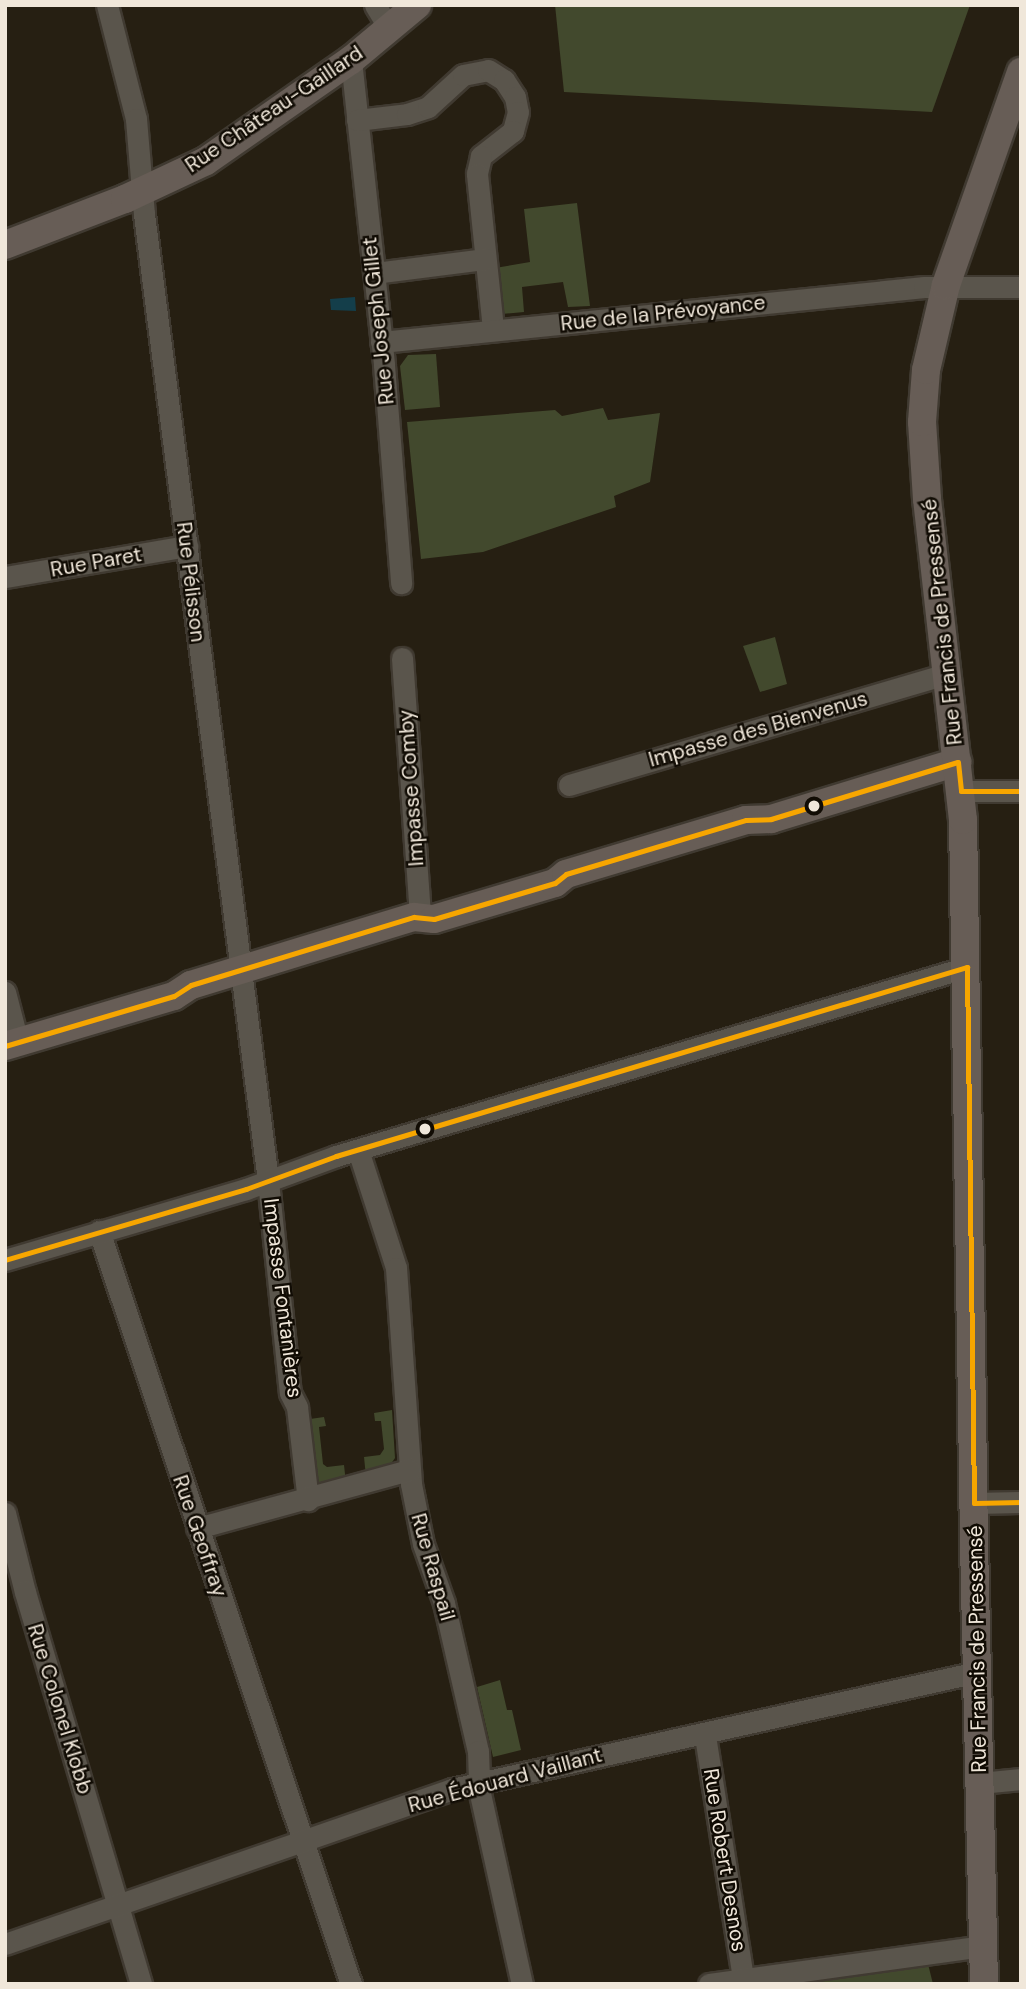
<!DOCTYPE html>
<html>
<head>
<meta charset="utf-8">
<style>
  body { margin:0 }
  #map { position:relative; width:1026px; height:1989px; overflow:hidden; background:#261f12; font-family:"DM Sans",sans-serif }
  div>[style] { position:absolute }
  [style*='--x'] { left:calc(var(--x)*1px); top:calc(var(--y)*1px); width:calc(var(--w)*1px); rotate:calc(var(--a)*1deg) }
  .green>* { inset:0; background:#42492d }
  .water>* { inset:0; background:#143e4a }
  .roads { filter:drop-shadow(2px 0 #403a31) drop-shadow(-2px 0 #403a31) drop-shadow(0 2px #403a31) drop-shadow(0 -2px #403a31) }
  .street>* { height:21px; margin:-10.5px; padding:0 10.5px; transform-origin:10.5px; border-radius:10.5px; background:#5a554c }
  .secondary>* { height:28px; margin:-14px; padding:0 14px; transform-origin:14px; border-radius:14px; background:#675d56 }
  .bus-1>* { height:5px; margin:-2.5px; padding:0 2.5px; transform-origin:2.5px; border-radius:2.5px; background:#f7a600 }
  .dots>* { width:19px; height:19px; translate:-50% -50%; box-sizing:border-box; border:4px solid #110c04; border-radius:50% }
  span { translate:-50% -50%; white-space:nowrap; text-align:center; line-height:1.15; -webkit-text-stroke:5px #110c04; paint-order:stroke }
  .street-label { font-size:21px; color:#f0e7da }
  .frame { position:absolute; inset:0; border:7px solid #f0e7da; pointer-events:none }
</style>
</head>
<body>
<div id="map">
  <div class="green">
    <div style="clip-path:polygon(555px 5px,970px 5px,932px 112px,564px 92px)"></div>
    <div style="clip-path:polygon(577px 203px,590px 306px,568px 307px,563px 282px,522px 287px,524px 312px,501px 314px,495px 268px,530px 262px,524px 209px)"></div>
    <div style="clip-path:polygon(436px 354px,440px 407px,405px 410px,400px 366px,408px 355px)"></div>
    <div style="clip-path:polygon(603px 408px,608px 420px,660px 413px,650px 482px,614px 496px,616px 507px,483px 552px,421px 559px,407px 422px,555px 410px,562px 416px)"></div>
    <div style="clip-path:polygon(775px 637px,787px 684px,760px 692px,743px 646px)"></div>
    <div style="clip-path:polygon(392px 1410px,395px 1458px,388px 1468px,366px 1477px,364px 1457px,380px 1455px,384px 1449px,381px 1421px,375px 1421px,374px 1413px)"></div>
    <div style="clip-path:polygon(324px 1417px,326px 1426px,319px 1427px,323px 1464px,327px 1467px,344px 1465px,346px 1483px,328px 1489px,317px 1482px,310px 1419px)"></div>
    <div style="clip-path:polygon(500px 1680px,507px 1710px,512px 1710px,521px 1750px,493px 1757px,477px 1687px)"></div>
    <div style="clip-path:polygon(926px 1956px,933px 1984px,761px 1984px)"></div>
  </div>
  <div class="water">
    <div style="clip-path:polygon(355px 297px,356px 311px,331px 310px,330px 299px)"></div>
  </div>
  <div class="roads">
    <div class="street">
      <div style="--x:107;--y:5;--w:118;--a:75.7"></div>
      <div style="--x:136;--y:119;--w:95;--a:85.2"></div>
      <div style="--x:144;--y:214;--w:975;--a:82.69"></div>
      <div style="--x:268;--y:1181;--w:213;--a:84.1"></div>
      <div style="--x:290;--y:1393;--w:16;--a:63"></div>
      <div style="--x:297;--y:1407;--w:94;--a:83.3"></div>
      <div style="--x:375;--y:5;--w:27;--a:59"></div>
      <div style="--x:351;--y:60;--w:307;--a:83.8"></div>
      <div style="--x:384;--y:365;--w:219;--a:85.5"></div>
      <div style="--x:357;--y:120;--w:50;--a:-6.8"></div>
      <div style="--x:407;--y:114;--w:22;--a:-18"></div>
      <div style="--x:428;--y:107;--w:47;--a:-42.4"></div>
      <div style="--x:463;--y:75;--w:25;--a:-11"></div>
      <div style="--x:488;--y:70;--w:19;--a:32"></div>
      <div style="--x:504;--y:80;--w:20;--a:57"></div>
      <div style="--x:515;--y:97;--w:15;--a:79"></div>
      <div style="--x:518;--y:112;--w:20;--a:105"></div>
      <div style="--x:513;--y:131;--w:41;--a:142"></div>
      <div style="--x:481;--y:156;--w:18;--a:103"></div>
      <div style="--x:477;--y:174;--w:157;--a:84.1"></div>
      <div style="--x:374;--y:273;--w:112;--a:-7.2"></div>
      <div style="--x:381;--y:342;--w:546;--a:-5.78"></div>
      <div style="--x:924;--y:287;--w:97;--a:0"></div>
      <div style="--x:5;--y:577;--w:185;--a:-9.7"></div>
      <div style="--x:402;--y:658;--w:261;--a:86"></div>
      <div style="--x:569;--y:785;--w:394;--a:-16.4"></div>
      <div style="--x:961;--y:791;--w:60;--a:0"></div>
      <div style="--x:5;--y:992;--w:52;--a:75.4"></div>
      <div style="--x:358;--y:1150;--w:124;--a:72.1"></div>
      <div style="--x:396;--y:1268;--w:217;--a:86"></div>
      <div style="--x:411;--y:1484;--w:61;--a:78.7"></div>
      <div style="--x:423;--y:1544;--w:63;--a:70.4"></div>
      <div style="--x:444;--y:1603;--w:152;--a:77.1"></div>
      <div style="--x:478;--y:1751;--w:38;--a:88"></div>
      <div style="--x:479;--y:1789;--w:200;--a:77.6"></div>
      <div style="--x:99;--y:1231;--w:794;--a:71.5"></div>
      <div style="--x:5;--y:1260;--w:251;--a:-16.4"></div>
      <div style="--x:246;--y:1189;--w:96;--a:-20.1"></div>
      <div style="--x:336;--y:1156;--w:659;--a:-16.67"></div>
      <div style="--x:974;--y:1503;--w:47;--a:-1.2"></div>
      <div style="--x:5;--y:1513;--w:81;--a:75.8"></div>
      <div style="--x:25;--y:1592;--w:409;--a:73.5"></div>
      <div style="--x:197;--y:1528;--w:220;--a:-15.3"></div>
      <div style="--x:706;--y:1742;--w:240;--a:81.1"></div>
      <div style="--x:980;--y:1783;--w:41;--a:-5.6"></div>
      <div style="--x:5;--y:1944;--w:473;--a:-19.1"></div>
      <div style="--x:452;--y:1789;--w:538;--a:-12.56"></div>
      <div style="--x:709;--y:1984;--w:278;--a:-7.9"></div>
    </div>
    <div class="secondary">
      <div style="--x:5;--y:245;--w:129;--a:-21"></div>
      <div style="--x:125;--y:199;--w:89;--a:-25.1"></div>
      <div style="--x:206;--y:161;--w:177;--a:-34.9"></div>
      <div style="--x:351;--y:60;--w:86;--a:-39.8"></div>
      <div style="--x:5;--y:1046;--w:176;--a:-16.5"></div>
      <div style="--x:174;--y:996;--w:20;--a:-33"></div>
      <div style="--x:191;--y:985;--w:233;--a:-17"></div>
      <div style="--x:414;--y:917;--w:20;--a:6"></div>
      <div style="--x:434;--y:919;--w:126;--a:-16.6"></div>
      <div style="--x:555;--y:883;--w:14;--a:-39"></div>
      <div style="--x:566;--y:874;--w:188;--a:-16.7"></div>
      <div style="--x:746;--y:820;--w:25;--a:-2"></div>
      <div style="--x:771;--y:819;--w:195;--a:-17"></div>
      <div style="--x:984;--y:1984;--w:443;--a:-91.3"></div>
      <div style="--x:974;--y:1541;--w:721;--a:-90.87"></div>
      <div style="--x:963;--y:820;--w:323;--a:-96.4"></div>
      <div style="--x:927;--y:499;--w:77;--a:-93.7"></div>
      <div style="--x:922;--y:422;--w:52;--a:-85.6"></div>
      <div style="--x:926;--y:370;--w:87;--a:-76.8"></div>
      <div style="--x:946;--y:285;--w:226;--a:-70.6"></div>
    </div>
  </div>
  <div class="bus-1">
    <div style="--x:5;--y:1046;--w:176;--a:-16.5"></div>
    <div style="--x:174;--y:996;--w:20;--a:-33"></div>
    <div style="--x:191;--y:985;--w:233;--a:-17"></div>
    <div style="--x:414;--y:917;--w:20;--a:6"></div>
    <div style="--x:434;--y:919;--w:126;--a:-16.6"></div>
    <div style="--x:555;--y:883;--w:14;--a:-39"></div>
    <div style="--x:566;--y:874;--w:188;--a:-16.7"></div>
    <div style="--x:746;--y:820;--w:25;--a:-2"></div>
    <div style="--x:771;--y:819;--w:195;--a:-17"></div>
    <div style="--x:958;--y:762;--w:29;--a:84"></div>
    <div style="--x:961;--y:791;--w:60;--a:0"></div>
    <div style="--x:5;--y:1260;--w:251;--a:-16.4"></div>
    <div style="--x:246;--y:1189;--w:96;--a:-20.1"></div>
    <div style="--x:336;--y:1156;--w:659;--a:-16.67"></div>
    <div style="--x:967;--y:967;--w:536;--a:89.25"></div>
    <div style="--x:974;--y:1503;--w:47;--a:-1.2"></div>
  </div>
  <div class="dots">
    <div style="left:814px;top:806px;background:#f0e7da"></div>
    <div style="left:425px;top:1129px;background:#f0e7da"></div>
  </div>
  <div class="street-label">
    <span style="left:274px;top:109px;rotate:-34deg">Rue Château-Gaillard</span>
    <span style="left:663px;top:313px;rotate:-6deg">Rue de la Prévoyance</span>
    <span style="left:378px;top:321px;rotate:-96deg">Rue Joseph Gillet</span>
    <span style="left:96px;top:562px;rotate:-10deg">Rue Paret</span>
    <span style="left:191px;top:582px;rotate:83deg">Rue Pélisson</span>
    <span style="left:942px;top:622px;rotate:-96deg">Rue Francis de Pressensé</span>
    <span style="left:758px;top:729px;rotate:-16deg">Impasse des Bienvenus</span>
    <span style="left:411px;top:788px;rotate:-94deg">Impasse Comby</span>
    <span style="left:283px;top:1298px;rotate:83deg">Impasse Fontanières</span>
    <span style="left:200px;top:1536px;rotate:71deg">Rue Geoffray</span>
    <span style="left:433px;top:1567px;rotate:74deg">Rue Raspail</span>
    <span style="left:977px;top:1649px;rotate:-91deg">Rue Francis de Pressensé</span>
    <span style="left:60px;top:1709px;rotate:73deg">Rue Colonel Klobb</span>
    <span style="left:505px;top:1780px;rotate:-15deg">Rue Édouard Vaillant</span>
    <span style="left:725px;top:1860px;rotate:81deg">Rue Robert Desnos</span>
  </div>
  <div class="frame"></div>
</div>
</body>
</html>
